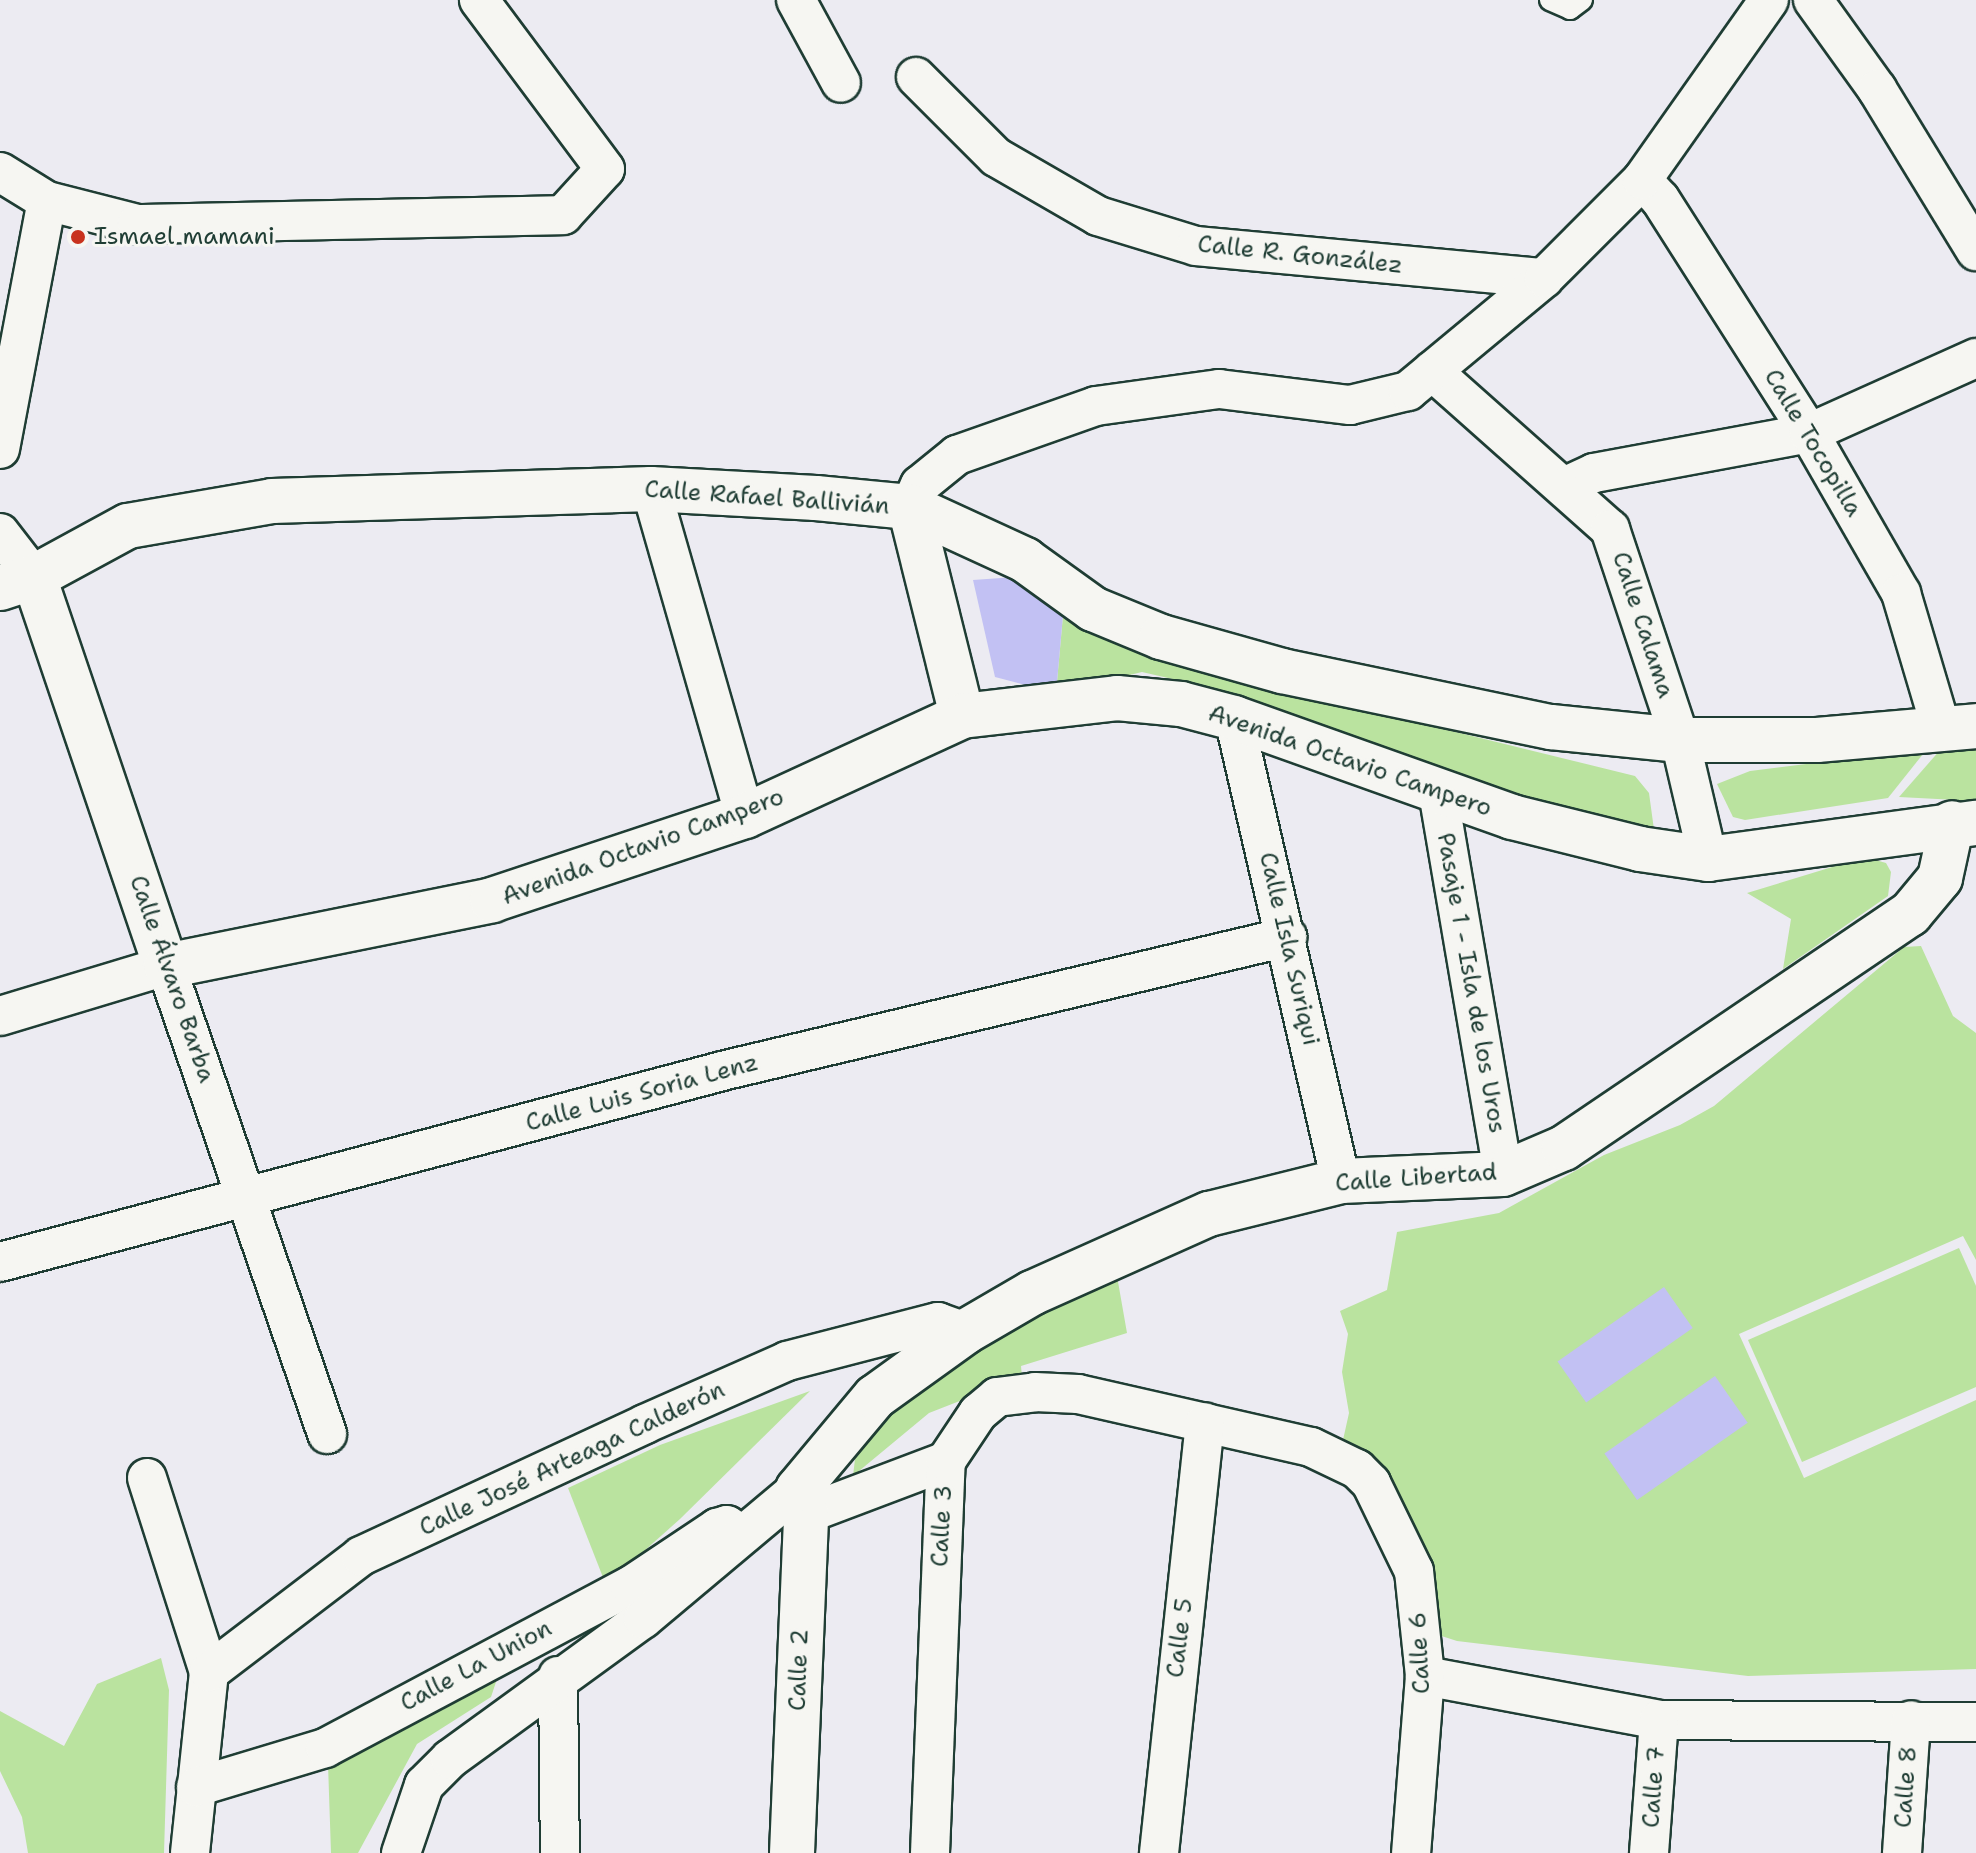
<!DOCTYPE html>
<html>
<head>
<meta charset="utf-8">
<style>
  body { margin:0 }
  #map { position:relative; width:1976px; height:1853px; overflow:hidden; background:#ecebf2; font-family:"Shantell Sans",sans-serif }
  div>[style] { position:absolute }
  [style*='--x'] { left:calc(var(--x)*1px); top:calc(var(--y)*1px); width:calc(var(--w)*1px); rotate:calc(var(--a)*1deg) }
  .green>* { inset:0; background:#bae39f }
  .building>* { inset:0; background:#c2c1f3; transform-origin:0 0 }
  .roads { filter:drop-shadow(2px 0 #1f3d34) drop-shadow(-2px 0 #1f3d34) drop-shadow(0 2px #1f3d34) drop-shadow(0 -2px #1f3d34) }
  .lane>* { height:20px; margin:-10px; padding:0 10px; transform-origin:10px; border-radius:10px; background:#f6f6f2 }
  .street>* { height:38px; margin:-19px; padding:0 19px; transform-origin:19px; border-radius:19px; background:#f6f6f2 }
  .secondary>* { height:44px; margin:-22px; padding:0 22px; transform-origin:22px; border-radius:22px; background:#f6f6f2 }
  .dots>* { width:22px; height:22px; translate:-50% -50%; box-sizing:border-box; border:4px solid #f6f6f2; border-radius:50% }
  span { translate:-50% -50%; white-space:nowrap; text-align:center; line-height:1.15; -webkit-text-stroke:6px #f6f6f2; paint-order:stroke }
  .poi-label { font-size:24px; color:#1f3d34 }
  .left { translate:0 -50%; text-align:left }
  .street-label { font-size:24px; color:#1f3d34 }
</style>
</head>
<body>
<div id="map">
  <div class="green">
    <div style="clip-path:polygon(1063px 615px,1245px 680px,1635px 776px,1649px 793px,1655px 837px,1570px 814px,1216px 689px,1142px 672px,1056px 693px)"></div>
    <div style="clip-path:polygon(1976px 746px,1976px 801px,1899px 797px,1941px 749px)"></div>
    <div style="clip-path:polygon(1927px 749px,1888px 798px,1745px 820px,1733px 817px,1717px 784px,1750px 771px)"></div>
    <div style="clip-path:polygon(1865px 857px,1886px 863px,1891px 872px,1888px 896px,1783px 969px,1791px 919px,1747px 893px)"></div>
    <div style="clip-path:polygon(1921px 946px,1953px 1016px,1976px 1033px,1976px 1260px,1963px 1236px,1739px 1334px,1804px 1478px,1976px 1400px,1976px 1669px,1748px 1676px,1457px 1641px,1423px 1630px,1339px 1458px,1349px 1413px,1342px 1372px,1348px 1334px,1340px 1311px,1387px 1290px,1397px 1232px,1499px 1213px,1604px 1155px,1680px 1125px,1714px 1106px,1904px 947px)"></div>
    <div style="clip-path:polygon(1959px 1248px,1976px 1286px,1976px 1387px,1802px 1462px,1748px 1340px)"></div>
    <div style="clip-path:polygon(1117px 1276px,1127px 1333px,1021px 1366px,1023px 1388px,998px 1386px,929px 1413px,853px 1476px,855px 1459px,883px 1417px,950px 1349px)"></div>
    <div style="clip-path:polygon(810px 1391px,680px 1519px,606px 1585px,568px 1488px,660px 1445px)"></div>
    <div style="clip-path:polygon(161px 1658px,169px 1690px,164px 1853px,28px 1853px,22px 1817px,0 1771px,0 1711px,64px 1746px,97px 1684px)"></div>
    <div style="clip-path:polygon(502px 1664px,491px 1697px,417px 1744px,358px 1853px,331px 1853px,328px 1764px)"></div>
  </div>
  <div class="building">
    <div style="clip-path:polygon(1015px 577px,1063px 615px,1056px 693px,995px 677px,973px 580px)"></div>
    <div style="left:1664px;top:1287px;width:50px;height:130px;rotate:55deg"></div>
    <div style="left:1715px;top:1376px;width:57px;height:135px;rotate:55deg"></div>
  </div>
  <div class="roads">
    <div class="lane">
      <div style="--x:1550;--y:0;--w:22;--a:24"></div>
      <div style="--x:1570;--y:9;--w:15;--a:-37"></div>
    </div>
    <div class="street">
      <div style="--x:796;--y:0;--w:94;--a:61.5"></div>
      <div style="--x:1813;--y:0;--w:110;--a:54.3"></div>
      <div style="--x:1877;--y:89;--w:190;--a:58.6"></div>
      <div style="--x:916;--y:77;--w:113;--a:45"></div>
      <div style="--x:996;--y:157;--w:118;--a:30"></div>
      <div style="--x:1098;--y:216;--w:102;--a:17"></div>
      <div style="--x:1196;--y:246;--w:349;--a:5.3"></div>
      <div style="--x:0;--y:172;--w:55;--a:31.7"></div>
      <div style="--x:47;--y:201;--w:93;--a:14.3"></div>
      <div style="--x:137;--y:224;--w:426;--a:-1.2"></div>
      <div style="--x:563;--y:215;--w:62;--a:-47.6"></div>
      <div style="--x:605;--y:169;--w:211;--a:-126.7"></div>
      <div style="--x:1642;--y:180;--w:26;--a:47"></div>
      <div style="--x:1660;--y:199;--w:277;--a:57.5"></div>
      <div style="--x:1809;--y:433;--w:185;--a:60.1"></div>
      <div style="--x:1901;--y:593;--w:141;--a:73.5"></div>
      <div style="--x:1432;--y:371;--w:238;--a:41.6"></div>
      <div style="--x:1610;--y:529;--w:222;--a:71.6"></div>
      <div style="--x:1680;--y:740;--w:122;--a:76.8"></div>
      <div style="--x:0;--y:449;--w:252;--a:-79.3"></div>
      <div style="--x:1566;--y:486;--w:31;--a:-25"></div>
      <div style="--x:1594;--y:473;--w:219;--a:-10.5"></div>
      <div style="--x:1809;--y:433;--w:183;--a:-24.2"></div>
      <div style="--x:651;--y:489;--w:340;--a:74"></div>
      <div style="--x:910;--y:507;--w:24;--a:-66"></div>
      <div style="--x:920;--y:485;--w:48;--a:-39"></div>
      <div style="--x:957;--y:455;--w:147;--a:-19.4"></div>
      <div style="--x:1096;--y:406;--w:124;--a:-7.9"></div>
      <div style="--x:1219;--y:389;--w:132;--a:7"></div>
      <div style="--x:1350;--y:405;--w:60;--a:-13.6"></div>
      <div style="--x:1408;--y:391;--w:177;--a:-39.7"></div>
      <div style="--x:1544;--y:278;--w:139;--a:-45"></div>
      <div style="--x:1642;--y:180;--w:220;--a:-54.8"></div>
      <div style="--x:0;--y:533;--w:56;--a:52.3"></div>
      <div style="--x:1234;--y:718;--w:475;--a:77"></div>
      <div style="--x:1438;--y:792;--w:387;--a:80.3"></div>
      <div style="--x:0;--y:1016;--w:173;--a:-16.8"></div>
      <div style="--x:166;--y:966;--w:495;--a:71"></div>
      <div style="--x:0;--y:1262;--w:751;--a:-14.81"></div>
      <div style="--x:726;--y:1070;--w:577;--a:-13.34"></div>
      <div style="--x:147;--y:1478;--w:204;--a:72.3"></div>
      <div style="--x:209;--y:1672;--w:182;--a:96"></div>
      <div style="--x:806;--y:1514;--w:150;--a:-20.7"></div>
      <div style="--x:209;--y:1672;--w:191;--a:-37.3"></div>
      <div style="--x:361;--y:1556;--w:313;--a:-24.9"></div>
      <div style="--x:645;--y:1424;--w:155;--a:-23.9"></div>
      <div style="--x:787;--y:1361;--w:156;--a:-14.5"></div>
      <div style="--x:938;--y:1322;--w:29;--a:20"></div>
      <div style="--x:558;--y:1676;--w:177;--a:89.4"></div>
      <div style="--x:1425;--y:1676;--w:238;--a:10.6"></div>
      <div style="--x:1659;--y:1720;--w:317;--a:0.4"></div>
      <div style="--x:196;--y:1787;--w:135;--a:-16.8"></div>
      <div style="--x:325;--y:1748;--w:345;--a:-28"></div>
      <div style="--x:630;--y:1586;--w:105;--a:-33.7"></div>
      <div style="--x:717;--y:1528;--w:10;--a:-17"></div>
      <div style="--x:727;--y:1525;--w:18;--a:34"></div>
      <div style="--x:401;--y:1853;--w:72;--a:-71.3"></div>
      <div style="--x:424;--y:1785;--w:37;--a:-45"></div>
      <div style="--x:450;--y:1759;--w:238;--a:-36"></div>
      <div style="--x:643;--y:1619;--w:202;--a:-40"></div>
      <div style="--x:930;--y:1853;--w:392;--a:-87.7"></div>
      <div style="--x:946;--y:1461;--w:58;--a:-56.3"></div>
      <div style="--x:978;--y:1413;--w:25;--a:-40"></div>
      <div style="--x:997;--y:1397;--w:38;--a:-7"></div>
      <div style="--x:1035;--y:1392;--w:43;--a:2.7"></div>
      <div style="--x:1078;--y:1394;--w:239;--a:12.8"></div>
      <div style="--x:1311;--y:1447;--w:51;--a:25.6"></div>
      <div style="--x:1357;--y:1469;--w:20;--a:45"></div>
      <div style="--x:1371;--y:1483;--w:98;--a:64"></div>
      <div style="--x:1414;--y:1571;--w:106;--a:84"></div>
      <div style="--x:1425;--y:1676;--w:178;--a:94.5"></div>
      <div style="--x:1159;--y:1853;--w:433;--a:-83.9"></div>
      <div style="--x:1649;--y:1853;--w:133;--a:-85.7"></div>
      <div style="--x:1902;--y:1853;--w:133;--a:-86.1"></div>
    </div>
    <div class="secondary">
      <div style="--x:910;--y:507;--w:215;--a:76"></div>
      <div style="--x:34;--y:577;--w:411;--a:71.3"></div>
      <div style="--x:166;--y:966;--w:333;--a:-11.4"></div>
      <div style="--x:492;--y:900;--w:267;--a:-18.4"></div>
      <div style="--x:745;--y:816;--w:239;--a:-24.7"></div>
      <div style="--x:962;--y:716;--w:156;--a:-6.6"></div>
      <div style="--x:1117;--y:698;--w:64;--a:5.4"></div>
      <div style="--x:1181;--y:704;--w:55;--a:14.8"></div>
      <div style="--x:1234;--y:718;--w:295;--a:19.6"></div>
      <div style="--x:1512;--y:817;--w:132;--a:14"></div>
      <div style="--x:1640;--y:849;--w:69;--a:8.4"></div>
      <div style="--x:1708;--y:859;--w:270;--a:-7.7"></div>
      <div style="--x:0;--y:588;--w:36;--a:-18"></div>
      <div style="--x:34;--y:577;--w:107;--a:-28.5"></div>
      <div style="--x:128;--y:526;--w:146;--a:-9.8"></div>
      <div style="--x:272;--y:501;--w:379;--a:-1.8"></div>
      <div style="--x:651;--y:489;--w:165;--a:3.1"></div>
      <div style="--x:816;--y:498;--w:94;--a:5.5"></div>
      <div style="--x:910;--y:507;--w:127;--a:24.7"></div>
      <div style="--x:1025;--y:560;--w:84;--a:35.8"></div>
      <div style="--x:1093;--y:609;--w:74;--a:22.4"></div>
      <div style="--x:1161;--y:637;--w:126;--a:15.7"></div>
      <div style="--x:1282;--y:671;--w:275;--a:11.8"></div>
      <div style="--x:1551;--y:727;--w:130;--a:5.8"></div>
      <div style="--x:1680;--y:740;--w:137;--a:0"></div>
      <div style="--x:1817;--y:740;--w:160;--a:-5"></div>
      <div style="--x:792;--y:1853;--w:339;--a:-87.6"></div>
      <div style="--x:806;--y:1514;--w:26;--a:-108"></div>
      <div style="--x:798;--y:1489;--w:120;--a:-50.1"></div>
      <div style="--x:875;--y:1397;--w:111;--a:-35.8"></div>
      <div style="--x:965;--y:1332;--w:78;--a:-30.2"></div>
      <div style="--x:1032;--y:1293;--w:194;--a:-24.1"></div>
      <div style="--x:1209;--y:1214;--w:136;--a:-14"></div>
      <div style="--x:1341;--y:1181;--w:162;--a:-2.5"></div>
      <div style="--x:1503;--y:1174;--w:66;--a:-23.1"></div>
      <div style="--x:1564;--y:1148;--w:418;--a:-34.1"></div>
      <div style="--x:1910;--y:914;--w:47;--a:-50.2"></div>
      <div style="--x:1940;--y:878;--w:56;--a:-77.7"></div>
    </div>
  </div>
  <div class="dots">
    <div style="left:78px;top:237px;background:#c8321e"></div>
  </div>
  <div class="poi-label">
    <span class="left" style="left:94px;top:237px">Ismael mamani</span>
  </div>
  <div class="street-label">
    <span style="left:1300px;top:255px;rotate:6deg">Calle R. González</span>
    <span style="left:1813px;top:443px;rotate:59deg">Calle Tocopilla</span>
    <span style="left:767px;top:498px;rotate:4deg">Calle Rafael Ballivián</span>
    <span style="left:1643px;top:625px;rotate:72deg">Calle Calama</span>
    <span style="left:1350px;top:761px;rotate:19deg">Avenida Octavio Campero</span>
    <span style="left:643px;top:847px;rotate:-20deg">Avenida Octavio Campero</span>
    <span style="left:1289px;top:949px;rotate:77deg">Calle Isla Suriqui</span>
    <span style="left:172px;top:979px;rotate:71deg">Calle Álvaro Barba</span>
    <span style="left:1471px;top:983px;rotate:80deg">Pasaje 1 - Isla de los Uros</span>
    <span style="left:642px;top:1093px;rotate:-15deg">Calle Luis Soria Lenz</span>
    <span style="left:1416px;top:1178px;rotate:-4deg">Calle Libertad</span>
    <span style="left:572px;top:1459px;rotate:-25deg">Calle José Arteaga Calderón</span>
    <span style="left:942px;top:1526px;rotate:-87deg">Calle 3</span>
    <span style="left:1180px;top:1638px;rotate:-83deg">Calle 5</span>
    <span style="left:1420px;top:1653px;rotate:-93deg">Calle 6</span>
    <span style="left:476px;top:1666px;rotate:-28deg">Calle La Union</span>
    <span style="left:799px;top:1670px;rotate:-88deg">Calle 2</span>
    <span style="left:1654px;top:1787px;rotate:-86deg">Calle 7</span>
    <span style="left:1906px;top:1787px;rotate:-86deg">Calle 8</span>
  </div>
</div>
</body>
</html>
